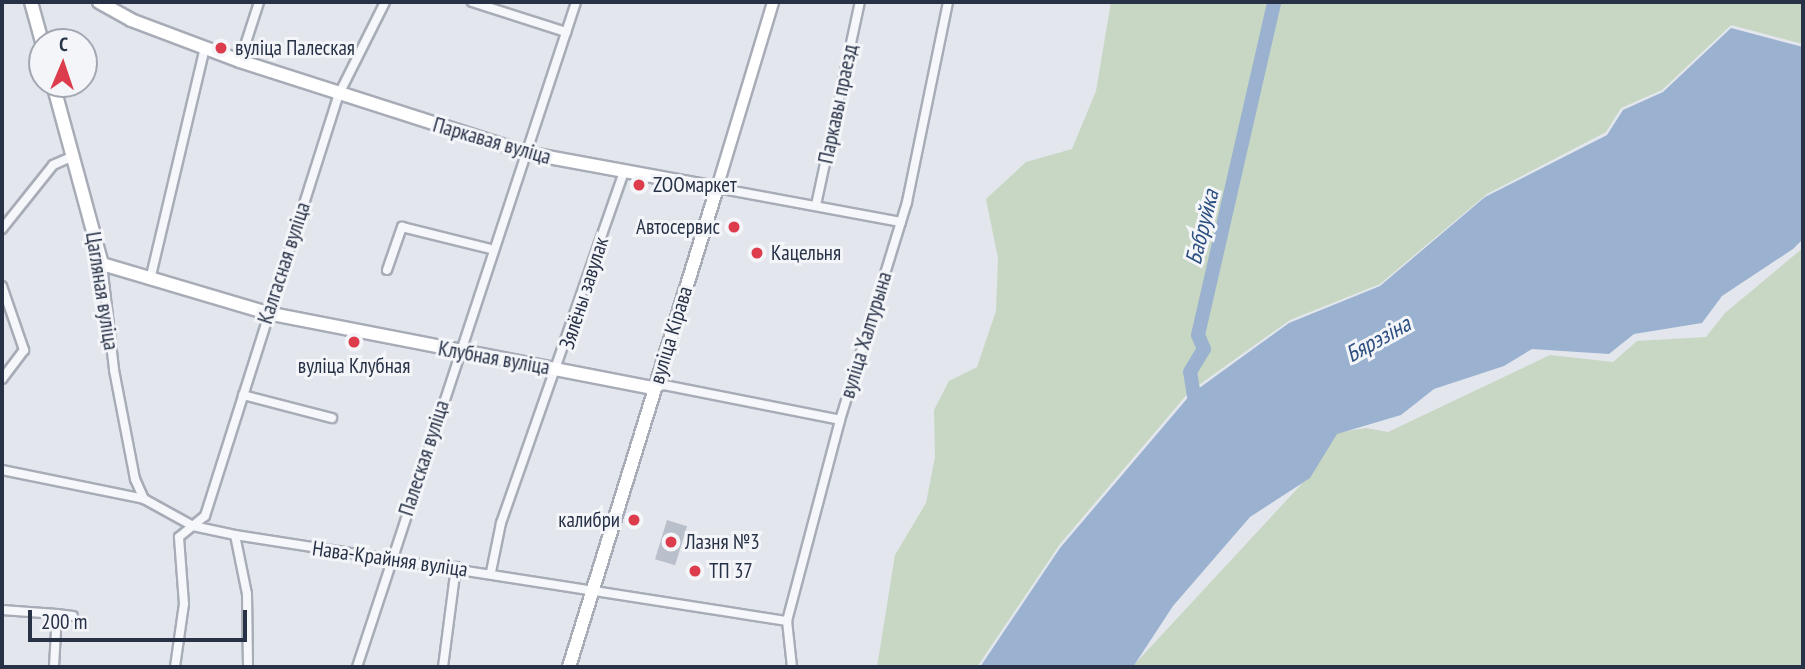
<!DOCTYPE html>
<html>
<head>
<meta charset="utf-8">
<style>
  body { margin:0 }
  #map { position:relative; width:1805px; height:669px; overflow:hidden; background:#e3e6ec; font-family:"PT Sans Narrow",sans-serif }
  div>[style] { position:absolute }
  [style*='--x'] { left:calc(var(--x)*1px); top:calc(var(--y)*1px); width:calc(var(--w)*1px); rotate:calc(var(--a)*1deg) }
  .green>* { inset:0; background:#c7d7c3 }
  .water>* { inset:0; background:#9ab2d0 }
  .river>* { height:14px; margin:-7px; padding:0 7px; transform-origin:7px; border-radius:7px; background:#9ab2d0 }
  .building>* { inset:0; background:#b9bfcb; transform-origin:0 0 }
  .roads { filter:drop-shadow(2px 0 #a7acb7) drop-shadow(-2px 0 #a7acb7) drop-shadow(0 2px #a7acb7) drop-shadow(0 -2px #a7acb7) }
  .minor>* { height:8px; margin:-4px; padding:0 4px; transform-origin:4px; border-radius:4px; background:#f6f7fa }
  .secondary>* { height:10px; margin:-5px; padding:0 5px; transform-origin:5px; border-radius:5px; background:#fff }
  .primary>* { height:12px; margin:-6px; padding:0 6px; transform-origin:6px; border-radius:6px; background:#fff }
  .dots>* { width:19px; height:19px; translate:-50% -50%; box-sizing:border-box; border:4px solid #f3f5f9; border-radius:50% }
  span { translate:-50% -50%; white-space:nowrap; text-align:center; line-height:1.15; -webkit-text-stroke:6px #f3f5f9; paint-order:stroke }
  .poi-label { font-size:21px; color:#283247 }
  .left { translate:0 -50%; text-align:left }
  .right { translate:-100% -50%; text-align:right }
  .street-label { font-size:21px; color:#283247 }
  .water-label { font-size:23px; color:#2d4f80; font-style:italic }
  .frame { position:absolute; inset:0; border:4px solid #283247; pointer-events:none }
  .north { position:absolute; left:28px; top:28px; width:70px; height:70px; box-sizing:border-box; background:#f3f5f9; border:2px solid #a2a7b2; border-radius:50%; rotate:2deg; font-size:19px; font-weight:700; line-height:28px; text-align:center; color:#283247 }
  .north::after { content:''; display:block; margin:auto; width:24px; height:32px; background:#dd3c4d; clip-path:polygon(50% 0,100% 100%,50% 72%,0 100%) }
  .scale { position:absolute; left:28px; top:610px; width:219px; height:32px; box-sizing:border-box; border:4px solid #283247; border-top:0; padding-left:9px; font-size:21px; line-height:24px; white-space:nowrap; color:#283247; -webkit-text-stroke:5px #f3f5f9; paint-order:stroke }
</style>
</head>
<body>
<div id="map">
  <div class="green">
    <div style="clip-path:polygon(1111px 2px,1803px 2px,1803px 44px,1731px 25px,1662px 90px,1621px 108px,1606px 132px,1487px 194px,1380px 284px,1290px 320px,1189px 392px,1060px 544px,977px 667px,877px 667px,895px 555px,926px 503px,935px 457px,934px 410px,949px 381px,977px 367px,996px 311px,998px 258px,986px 199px,1026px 162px,1072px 149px,1096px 91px)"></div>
    <div style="clip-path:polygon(1803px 248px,1803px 667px,1132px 667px,1309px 476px,1335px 433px,1366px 428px,1388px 432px,1550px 355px,1613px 362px,1637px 341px,1706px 337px,1725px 313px)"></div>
  </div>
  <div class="water">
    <div style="clip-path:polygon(1731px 28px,1803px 47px,1803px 239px,1793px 249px,1722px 296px,1702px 323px,1634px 334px,1609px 354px,1532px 349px,1504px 366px,1434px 389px,1401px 415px,1337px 434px,1310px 478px,1250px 517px,1173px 606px,1133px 667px,980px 667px,1060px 548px,1191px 394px,1289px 323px,1380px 286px,1485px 197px,1607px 135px,1623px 110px,1663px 92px)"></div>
  </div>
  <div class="river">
    <div style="--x:1196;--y:409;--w:37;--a:-99"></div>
    <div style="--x:1190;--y:372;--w:27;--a:-59"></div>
    <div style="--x:1204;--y:349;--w:15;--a:-113"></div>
    <div style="--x:1198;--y:335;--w:342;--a:-77.1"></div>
  </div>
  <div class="building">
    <div style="left:667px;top:520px;width:21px;height:41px;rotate:17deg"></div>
  </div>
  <div class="roads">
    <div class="minor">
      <div style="--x:472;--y:2;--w:99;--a:17.7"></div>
      <div style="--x:240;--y:61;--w:62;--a:-72.1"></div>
      <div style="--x:717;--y:188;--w:187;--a:10.5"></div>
      <div style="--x:816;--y:205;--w:208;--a:-77.8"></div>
      <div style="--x:2;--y:229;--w:82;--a:-51.4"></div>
      <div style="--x:53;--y:165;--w:22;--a:-24"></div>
      <div style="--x:102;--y:264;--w:107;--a:83.5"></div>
      <div style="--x:114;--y:370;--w:111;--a:79.1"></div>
      <div style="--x:135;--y:479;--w:22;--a:66"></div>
      <div style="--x:387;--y:270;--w:46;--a:-70.8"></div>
      <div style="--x:402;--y:227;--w:95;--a:14"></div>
      <div style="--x:150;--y:280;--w:238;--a:-76.7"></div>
      <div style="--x:2;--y:286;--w:68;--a:71"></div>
      <div style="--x:24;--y:350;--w:36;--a:127"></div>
      <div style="--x:654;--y:388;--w:10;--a:-17"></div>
      <div style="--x:664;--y:385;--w:179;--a:11.2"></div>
      <div style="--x:243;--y:395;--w:92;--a:14.5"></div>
      <div style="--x:2;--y:470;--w:145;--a:11.5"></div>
      <div style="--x:144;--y:499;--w:56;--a:28.9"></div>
      <div style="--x:193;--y:526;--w:43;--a:12.1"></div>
      <div style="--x:235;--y:535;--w:559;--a:8.86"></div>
      <div style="--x:235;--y:535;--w:60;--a:78.5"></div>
      <div style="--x:247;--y:594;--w:73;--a:89.2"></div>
      <div style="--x:491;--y:572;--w:50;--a:-78.5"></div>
      <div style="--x:501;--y:523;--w:372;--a:-70.7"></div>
      <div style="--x:2;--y:610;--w:55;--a:4.2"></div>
      <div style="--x:54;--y:667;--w:53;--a:-86.8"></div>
      <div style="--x:57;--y:614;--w:16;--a:7"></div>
      <div style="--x:175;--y:667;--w:64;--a:-81.9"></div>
      <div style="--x:184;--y:604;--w:67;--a:-94.3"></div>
      <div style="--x:179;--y:537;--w:33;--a:-39"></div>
      <div style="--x:205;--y:516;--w:441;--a:-72.4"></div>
      <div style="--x:338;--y:96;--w:105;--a:-63.4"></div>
      <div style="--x:357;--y:667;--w:700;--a:-71.77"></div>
      <div style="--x:443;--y:667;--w:101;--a:-82.6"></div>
      <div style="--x:792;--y:667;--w:46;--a:-96.2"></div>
      <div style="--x:787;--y:621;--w:208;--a:-75.2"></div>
      <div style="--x:840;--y:420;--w:228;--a:-72.9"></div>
      <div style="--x:907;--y:202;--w:204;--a:-78.4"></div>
    </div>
    <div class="secondary">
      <div style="--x:717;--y:188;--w:194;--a:-73.2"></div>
    </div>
    <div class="primary">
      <div style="--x:31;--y:2;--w:41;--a:74.6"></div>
      <div style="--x:99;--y:2;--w:37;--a:29"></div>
      <div style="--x:131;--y:20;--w:116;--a:20.6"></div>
      <div style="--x:240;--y:61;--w:300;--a:17.8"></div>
      <div style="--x:526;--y:153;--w:194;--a:10.4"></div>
      <div style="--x:717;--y:188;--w:501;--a:107.17"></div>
      <div style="--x:53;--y:84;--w:187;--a:74.8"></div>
      <div style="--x:102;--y:264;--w:172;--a:16.5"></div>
      <div style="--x:267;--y:313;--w:394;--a:11"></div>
    </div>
  </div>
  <div class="dots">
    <div style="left:221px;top:48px;background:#dd3c4d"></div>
    <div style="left:639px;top:185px;background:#dd3c4d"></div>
    <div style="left:734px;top:227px;background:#dd3c4d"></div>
    <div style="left:757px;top:253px;background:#dd3c4d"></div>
    <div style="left:354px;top:342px;background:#dd3c4d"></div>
    <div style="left:634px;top:520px;background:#dd3c4d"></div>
    <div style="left:671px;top:542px;background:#dd3c4d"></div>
    <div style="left:695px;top:571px;background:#dd3c4d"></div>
  </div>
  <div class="poi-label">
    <span class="left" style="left:235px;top:48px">вуліца Палеская</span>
    <span class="left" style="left:653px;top:185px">ZOOмаркет</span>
    <span class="right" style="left:720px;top:227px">Автосервис</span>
    <span class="left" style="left:771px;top:253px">Кацельня</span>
    <span style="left:354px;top:366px">вуліца Клубная</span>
    <span class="right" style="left:620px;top:520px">калибри</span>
    <span class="left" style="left:685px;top:542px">Лазня №3</span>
    <span class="left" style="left:709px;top:571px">ТП 37</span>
  </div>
  <div class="street-label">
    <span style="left:838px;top:104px;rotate:-78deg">Паркавы праезд</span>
    <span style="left:492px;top:141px;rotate:16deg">Паркавая вуліца</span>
    <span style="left:284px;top:263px;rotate:-72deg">Калгасная вуліца</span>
    <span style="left:102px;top:291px;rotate:81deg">Цагляная вуліца</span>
    <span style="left:584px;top:293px;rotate:-72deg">Зялёны завулак</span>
    <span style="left:671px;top:335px;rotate:-73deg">вуліца Кірава</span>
    <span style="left:866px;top:335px;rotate:-73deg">вуліца Халтурына</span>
    <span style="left:494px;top:358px;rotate:10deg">Клубная вуліца</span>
    <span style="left:424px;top:458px;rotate:-72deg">Палеская вуліца</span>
    <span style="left:390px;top:559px;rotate:8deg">Нава-Крайняя вуліца</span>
  </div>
  <div class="water-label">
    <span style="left:1202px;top:227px;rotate:-76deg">Бабруйка</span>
    <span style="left:1378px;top:339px;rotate:-29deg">Бярэзіна</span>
  </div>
  <div class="frame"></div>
  <div class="north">С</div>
  <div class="scale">200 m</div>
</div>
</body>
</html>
